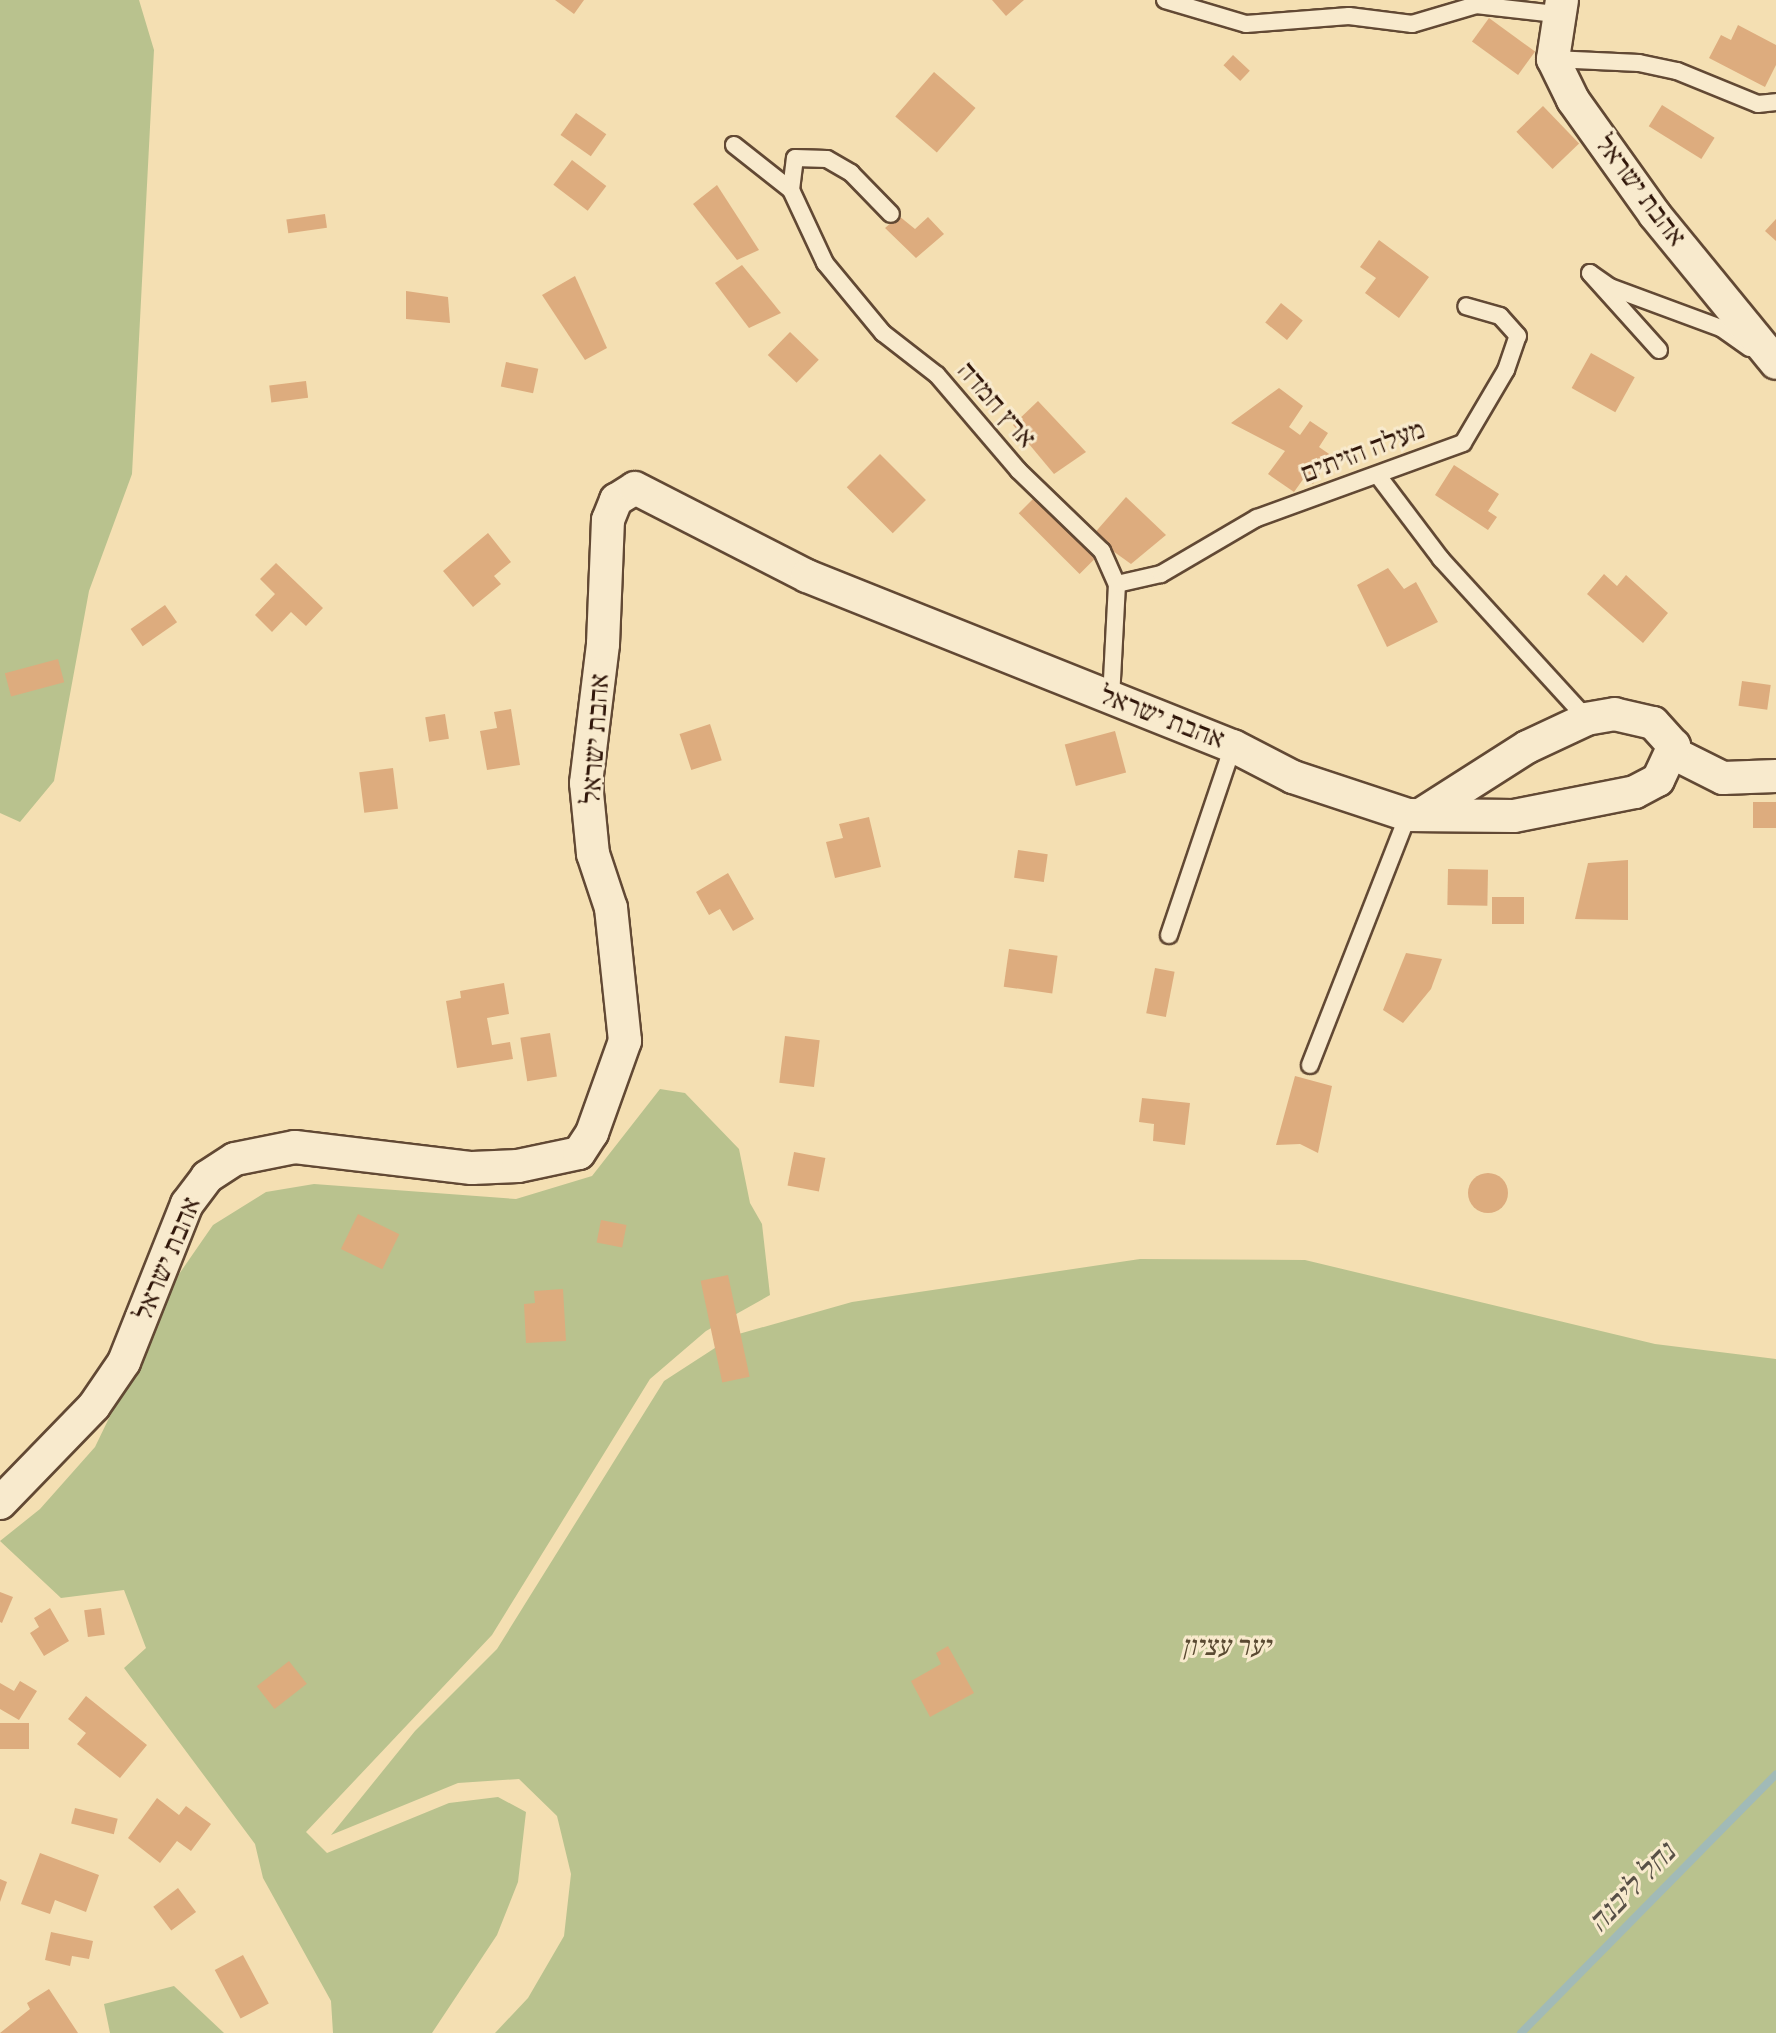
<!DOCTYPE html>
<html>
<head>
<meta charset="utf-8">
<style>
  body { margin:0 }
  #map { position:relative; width:1776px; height:2033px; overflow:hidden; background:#f4dfb2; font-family:"Libre Bodoni","Frank Ruhl Libre",serif }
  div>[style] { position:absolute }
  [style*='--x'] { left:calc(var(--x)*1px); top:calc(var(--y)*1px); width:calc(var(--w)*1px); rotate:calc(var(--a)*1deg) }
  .green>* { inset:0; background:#b9c28e }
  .stream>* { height:8px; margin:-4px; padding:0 4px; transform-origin:4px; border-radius:4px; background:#a1bab7 }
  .building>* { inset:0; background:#ddac7e; transform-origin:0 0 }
  .round { border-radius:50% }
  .roads { filter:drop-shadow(2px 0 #624934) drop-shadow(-2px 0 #624934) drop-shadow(0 2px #624934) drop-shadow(0 -2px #624934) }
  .service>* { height:16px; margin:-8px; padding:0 8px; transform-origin:8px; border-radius:8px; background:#f8eacd }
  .minor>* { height:32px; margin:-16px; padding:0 16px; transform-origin:16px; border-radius:16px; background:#f8eacd }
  span { translate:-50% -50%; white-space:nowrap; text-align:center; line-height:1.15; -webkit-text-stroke:6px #f8eacd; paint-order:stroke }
  .street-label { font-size:28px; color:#31170a }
  .park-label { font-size:28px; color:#5a4a32; font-style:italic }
  .water-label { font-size:30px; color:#585047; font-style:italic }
</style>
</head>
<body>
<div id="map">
  <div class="green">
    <div style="clip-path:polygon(0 0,139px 0,154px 50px,132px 474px,89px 591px,54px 781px,20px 822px,0 813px)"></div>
    <div style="clip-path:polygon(660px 1089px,685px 1093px,739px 1149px,750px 1203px,762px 1224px,770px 1295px,706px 1331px,650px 1379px,492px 1635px,306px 1832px,327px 1853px,449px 1803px,498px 1797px,526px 1812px,518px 1882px,497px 1935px,432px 2033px,333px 2033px,331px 2001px,263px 1878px,255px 1844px,124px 1668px,146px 1648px,124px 1590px,61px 1598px,0 1541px,40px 1509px,95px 1447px,177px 1277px,213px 1225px,266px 1192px,314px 1184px,516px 1199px,592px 1176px)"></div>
    <div style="clip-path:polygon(1140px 1259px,1305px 1260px,1655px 1344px,1776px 1359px,1776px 2033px,495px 2033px,528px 1998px,564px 1936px,571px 1874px,557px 1816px,519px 1779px,458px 1783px,331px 1835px,415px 1731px,497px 1649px,664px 1381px,735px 1335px,852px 1302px)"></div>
    <div style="clip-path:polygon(174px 1986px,224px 2033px,110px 2033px,104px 2004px)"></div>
  </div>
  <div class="stream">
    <div style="--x:1521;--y:2033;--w:363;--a:-45.4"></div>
  </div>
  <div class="building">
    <div style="clip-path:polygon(555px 0,584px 0,574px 14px)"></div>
    <div style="clip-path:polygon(992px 0,1024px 0,1006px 16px)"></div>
    <div style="left:1489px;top:18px;width:57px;height:29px;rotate:36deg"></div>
    <div style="clip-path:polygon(1738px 25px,1776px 45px,1776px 65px,1765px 87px,1709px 58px,1721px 35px,1731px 40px)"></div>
    <div style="left:1233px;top:55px;width:23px;height:14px;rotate:43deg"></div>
    <div style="left:934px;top:72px;width:55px;height:59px;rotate:41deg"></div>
    <div style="left:1662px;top:105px;width:62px;height:25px;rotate:32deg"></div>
    <div style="left:1543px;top:106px;width:52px;height:37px;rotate:46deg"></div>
    <div style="left:576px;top:113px;width:37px;height:27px;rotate:35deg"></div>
    <div style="left:572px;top:160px;width:43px;height:31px;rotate:37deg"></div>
    <div style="clip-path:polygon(717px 185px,759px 250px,737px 260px,693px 204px)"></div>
    <div style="left:325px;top:214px;width:14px;height:39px;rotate:82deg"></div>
    <div style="clip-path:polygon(899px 216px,915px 229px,928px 217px,944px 234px,916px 258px,885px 228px)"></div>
    <div style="clip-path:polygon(1776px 219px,1776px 241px,1765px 231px)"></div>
    <div style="clip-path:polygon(1379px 240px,1429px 277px,1399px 318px,1365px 293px,1376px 278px,1360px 267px)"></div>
    <div style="clip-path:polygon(742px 265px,781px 313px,749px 328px,715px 283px)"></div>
    <div style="clip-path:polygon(575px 276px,607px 348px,585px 360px,542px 295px)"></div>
    <div style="clip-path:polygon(406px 291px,448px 297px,450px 323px,406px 319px)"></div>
    <div style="left:1281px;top:303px;width:28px;height:25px;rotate:39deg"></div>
    <div style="left:790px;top:332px;width:40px;height:32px;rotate:44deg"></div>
    <div style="left:1591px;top:353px;width:50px;height:40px;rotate:29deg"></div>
    <div style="left:506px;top:362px;width:33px;height:25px;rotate:12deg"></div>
    <div style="left:306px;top:381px;width:17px;height:37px;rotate:83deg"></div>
    <div style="clip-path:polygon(1279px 388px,1303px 406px,1289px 427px,1300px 435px,1310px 421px,1328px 433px,1319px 447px,1332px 456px,1313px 484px,1304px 478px,1294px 492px,1268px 474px,1285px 451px,1231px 423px)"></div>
    <div style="clip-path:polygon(1038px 401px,1086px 452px,1054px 474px,1013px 425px)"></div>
    <div style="left:880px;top:454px;width:65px;height:47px;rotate:45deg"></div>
    <div style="clip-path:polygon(1454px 465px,1499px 494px,1488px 511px,1497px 517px,1488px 530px,1435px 495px)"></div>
    <div style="left:1035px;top:497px;width:86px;height:23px;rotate:45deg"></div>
    <div style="clip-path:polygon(1126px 497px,1166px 535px,1131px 564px,1092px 536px)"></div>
    <div style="clip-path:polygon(488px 533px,511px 562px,494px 576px,501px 584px,473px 607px,443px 571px)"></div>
    <div style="clip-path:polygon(276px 563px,323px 608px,306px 626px,291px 612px,272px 632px,255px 615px,275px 594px,260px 579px)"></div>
    <div style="clip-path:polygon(1388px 568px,1404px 589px,1416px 582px,1438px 622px,1387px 647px,1357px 585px)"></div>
    <div style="clip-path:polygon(1604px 574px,1617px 586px,1626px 575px,1668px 613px,1643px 643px,1587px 594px)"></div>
    <div style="left:165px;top:605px;width:21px;height:42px;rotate:55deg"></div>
    <div style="left:58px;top:659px;width:24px;height:55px;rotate:75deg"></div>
    <div style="left:1742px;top:681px;width:29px;height:25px;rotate:8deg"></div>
    <div style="clip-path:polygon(511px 709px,520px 765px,487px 770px,480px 731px,497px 728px,494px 712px)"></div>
    <div style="left:445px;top:714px;width:25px;height:20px;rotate:81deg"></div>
    <div style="left:710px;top:724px;width:38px;height:32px;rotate:72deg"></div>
    <div style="left:1115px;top:731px;width:43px;height:52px;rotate:75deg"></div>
    <div style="left:393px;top:768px;width:41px;height:34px;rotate:83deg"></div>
    <div style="left:1753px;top:802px;width:23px;height:26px"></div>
    <div style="clip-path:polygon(869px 817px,881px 867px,835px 878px,826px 842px,843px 838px,839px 824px)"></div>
    <div style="left:1018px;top:850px;width:30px;height:28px;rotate:8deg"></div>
    <div style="clip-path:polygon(1628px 860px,1628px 920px,1575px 919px,1588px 863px)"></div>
    <div style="left:1448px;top:869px;width:40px;height:36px;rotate:1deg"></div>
    <div style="clip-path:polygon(728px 873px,754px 919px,733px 931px,720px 909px,709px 915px,696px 892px)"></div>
    <div style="left:1524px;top:897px;width:27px;height:32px;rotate:90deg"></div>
    <div style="left:1009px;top:949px;width:49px;height:38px;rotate:8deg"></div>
    <div style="clip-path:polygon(1406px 953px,1442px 959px,1431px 989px,1403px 1023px,1383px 1010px)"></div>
    <div style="left:1155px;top:968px;width:20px;height:46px;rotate:11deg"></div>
    <div style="clip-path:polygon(504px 983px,509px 1014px,487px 1018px,492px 1045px,510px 1042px,513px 1059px,457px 1068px,446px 1001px,461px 998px,460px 991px)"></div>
    <div style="left:550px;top:1033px;width:44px;height:30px;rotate:81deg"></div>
    <div style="left:785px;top:1036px;width:35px;height:47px;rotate:7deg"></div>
    <div style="clip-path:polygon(1295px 1076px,1332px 1086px,1318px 1153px,1300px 1144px,1276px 1145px)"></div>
    <div style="clip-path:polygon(1142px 1098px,1190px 1103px,1185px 1145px,1153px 1141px,1154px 1124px,1139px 1122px)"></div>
    <div style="left:794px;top:1152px;width:32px;height:34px;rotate:11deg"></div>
    <div class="round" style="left:1468px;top:1173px;width:40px;height:40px"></div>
    <div style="left:358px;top:1214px;width:46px;height:39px;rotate:26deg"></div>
    <div style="left:601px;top:1220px;width:26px;height:23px;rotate:11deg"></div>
    <div style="left:728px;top:1275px;width:104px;height:28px;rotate:78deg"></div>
    <div style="clip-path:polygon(563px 1289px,566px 1341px,526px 1343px,524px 1304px,535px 1303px,534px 1291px)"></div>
    <div style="clip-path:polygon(0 1592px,13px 1597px,2px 1623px,0 1622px)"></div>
    <div style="clip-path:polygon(50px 1608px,69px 1641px,44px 1656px,30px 1633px,39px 1627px,34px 1618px)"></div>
    <div style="left:101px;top:1608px;width:27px;height:17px;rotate:82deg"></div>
    <div style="clip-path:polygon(948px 1646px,974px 1693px,930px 1717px,911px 1681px,941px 1664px,936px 1653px)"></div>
    <div style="left:289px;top:1661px;width:29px;height:41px;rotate:52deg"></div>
    <div style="clip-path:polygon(20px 1681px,37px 1691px,19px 1720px,0 1709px,0 1683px,14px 1691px)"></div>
    <div style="clip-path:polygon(86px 1696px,147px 1745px,120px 1778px,77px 1744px,86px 1733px,68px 1719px)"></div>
    <div style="left:0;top:1723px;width:29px;height:26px"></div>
    <div style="clip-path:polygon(157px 1798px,179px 1815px,186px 1806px,211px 1824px,191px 1851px,177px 1841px,160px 1863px,128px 1838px)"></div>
    <div style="left:75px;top:1808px;width:44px;height:16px;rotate:14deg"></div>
    <div style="clip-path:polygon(40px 1853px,99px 1875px,86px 1912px,55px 1900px,50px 1914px,21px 1904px)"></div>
    <div style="clip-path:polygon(0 1879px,7px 1882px,0 1902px)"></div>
    <div style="left:178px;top:1888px;width:30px;height:31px;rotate:53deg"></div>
    <div style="clip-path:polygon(51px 1932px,93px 1941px,89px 1959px,72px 1956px,70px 1966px,45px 1960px)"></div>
    <div style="left:243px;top:1955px;width:55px;height:32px;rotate:62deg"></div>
    <div style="clip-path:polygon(49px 1989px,78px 2033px,0 2033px,30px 2009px,27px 2003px)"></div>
  </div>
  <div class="roads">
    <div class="service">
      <div style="--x:1165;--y:0;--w:84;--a:16.5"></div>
      <div style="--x:1246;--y:24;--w:103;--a:-4.4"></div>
      <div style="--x:1349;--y:16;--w:64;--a:7.2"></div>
      <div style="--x:1412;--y:24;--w:67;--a:-16.5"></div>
      <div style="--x:1476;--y:5;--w:80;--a:6.5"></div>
      <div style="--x:1553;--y:59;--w:86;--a:2.7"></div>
      <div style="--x:1639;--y:63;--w:39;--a:12"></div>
      <div style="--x:1677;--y:71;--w:87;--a:22.2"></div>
      <div style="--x:1758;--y:104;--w:18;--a:-6"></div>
      <div style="--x:734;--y:145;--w:73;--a:38.3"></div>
      <div style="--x:791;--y:190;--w:81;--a:65"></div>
      <div style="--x:825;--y:263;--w:91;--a:50.4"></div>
      <div style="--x:883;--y:333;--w:68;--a:37.9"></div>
      <div style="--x:937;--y:375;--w:125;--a:49.5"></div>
      <div style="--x:1018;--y:470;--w:117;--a:44"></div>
      <div style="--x:1102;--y:551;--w:36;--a:66"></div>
      <div style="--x:1117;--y:584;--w:115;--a:93"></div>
      <div style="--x:791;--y:190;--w:32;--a:-83"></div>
      <div style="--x:795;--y:158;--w:32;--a:2"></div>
      <div style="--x:827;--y:159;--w:28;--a:30"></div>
      <div style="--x:851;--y:173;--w:57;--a:45.7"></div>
      <div style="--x:1659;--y:350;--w:103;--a:-131.9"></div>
      <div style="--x:1590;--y:273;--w:24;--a:35"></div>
      <div style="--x:1610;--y:287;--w:118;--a:20.3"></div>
      <div style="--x:1721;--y:328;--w:35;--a:35"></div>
      <div style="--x:1379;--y:477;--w:103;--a:52.9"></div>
      <div style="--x:1441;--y:559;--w:217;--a:47.6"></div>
      <div style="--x:1117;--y:584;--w:45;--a:-12.8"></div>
      <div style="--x:1161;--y:574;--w:111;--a:-30.3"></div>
      <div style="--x:1257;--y:518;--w:219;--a:-20"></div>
      <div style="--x:1463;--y:443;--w:85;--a:-59.5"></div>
      <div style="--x:1506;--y:370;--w:36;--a:-71"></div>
      <div style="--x:1518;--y:336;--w:27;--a:-132"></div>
      <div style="--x:1500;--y:316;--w:35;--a:-164"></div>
      <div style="--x:1169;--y:935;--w:200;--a:-71.3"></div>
      <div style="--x:1310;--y:1065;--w:269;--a:-68.6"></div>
    </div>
    <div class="minor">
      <div style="--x:1562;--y:0;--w:60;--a:98.7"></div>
      <div style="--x:1553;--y:59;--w:46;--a:64"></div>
      <div style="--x:1573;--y:100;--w:141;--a:54.5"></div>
      <div style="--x:1655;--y:215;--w:191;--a:50.7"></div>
      <div style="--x:1673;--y:753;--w:56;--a:26.6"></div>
      <div style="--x:1723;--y:778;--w:53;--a:-2.2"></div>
      <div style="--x:0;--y:1503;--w:135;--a:-45.9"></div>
      <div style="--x:94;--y:1406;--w:53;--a:-55.7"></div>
      <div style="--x:124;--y:1362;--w:170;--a:-68.3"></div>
      <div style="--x:187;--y:1204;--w:34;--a:-53"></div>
      <div style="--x:207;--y:1177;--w:33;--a:-33"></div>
      <div style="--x:235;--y:1159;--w:61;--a:-11.3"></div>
      <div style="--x:295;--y:1147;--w:178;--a:6.8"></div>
      <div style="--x:472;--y:1168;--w:46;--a:-2.5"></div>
      <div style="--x:518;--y:1166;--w:62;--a:-12"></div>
      <div style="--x:579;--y:1153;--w:24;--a:-57"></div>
      <div style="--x:592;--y:1133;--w:98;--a:-70.3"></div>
      <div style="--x:625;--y:1041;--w:134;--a:-96"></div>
      <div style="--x:611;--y:908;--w:57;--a:-108.4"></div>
      <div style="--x:593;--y:854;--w:71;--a:-95.6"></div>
      <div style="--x:586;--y:783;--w:140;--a:-83"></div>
      <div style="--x:603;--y:644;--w:124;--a:-87.7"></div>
      <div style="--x:608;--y:520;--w:22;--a:-68"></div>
      <div style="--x:616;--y:500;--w:22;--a:-32"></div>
      <div style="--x:635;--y:488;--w:193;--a:27.1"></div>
      <div style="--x:807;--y:576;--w:459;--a:21.8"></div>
      <div style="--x:1233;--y:746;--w:68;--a:27.3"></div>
      <div style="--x:1293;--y:777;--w:121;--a:18.3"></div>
      <div style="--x:1408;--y:815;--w:106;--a:0.5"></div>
      <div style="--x:1514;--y:816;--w:123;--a:-11.2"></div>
      <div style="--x:1635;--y:792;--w:26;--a:-28"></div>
      <div style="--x:1658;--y:780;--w:38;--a:-65"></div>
      <div style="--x:1674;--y:746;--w:31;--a:-132"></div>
      <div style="--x:1653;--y:723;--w:39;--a:-167"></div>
      <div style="--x:1615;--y:714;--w:28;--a:170"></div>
      <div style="--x:1587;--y:719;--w:66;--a:155"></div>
      <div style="--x:1527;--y:747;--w:125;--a:147.5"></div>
    </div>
  </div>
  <div class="street-label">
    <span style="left:1640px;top:191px;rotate:53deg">אהבת ישראל</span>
    <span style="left:996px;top:405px;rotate:49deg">ארץ חמדה</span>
    <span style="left:1363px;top:452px;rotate:-21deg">מעלה הזיתים</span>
    <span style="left:1162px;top:718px;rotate:21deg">אהבת ישראל</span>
    <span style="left:596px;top:739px;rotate:-86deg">אהבת ישראל</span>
    <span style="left:168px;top:1259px;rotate:-67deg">אהבת ישראל</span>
  </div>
  <div class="park-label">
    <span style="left:1226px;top:1647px">יער עציון</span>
  </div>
  <div class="water-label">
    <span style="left:1632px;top:1888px;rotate:-46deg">נחל ליבנה</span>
  </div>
</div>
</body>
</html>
